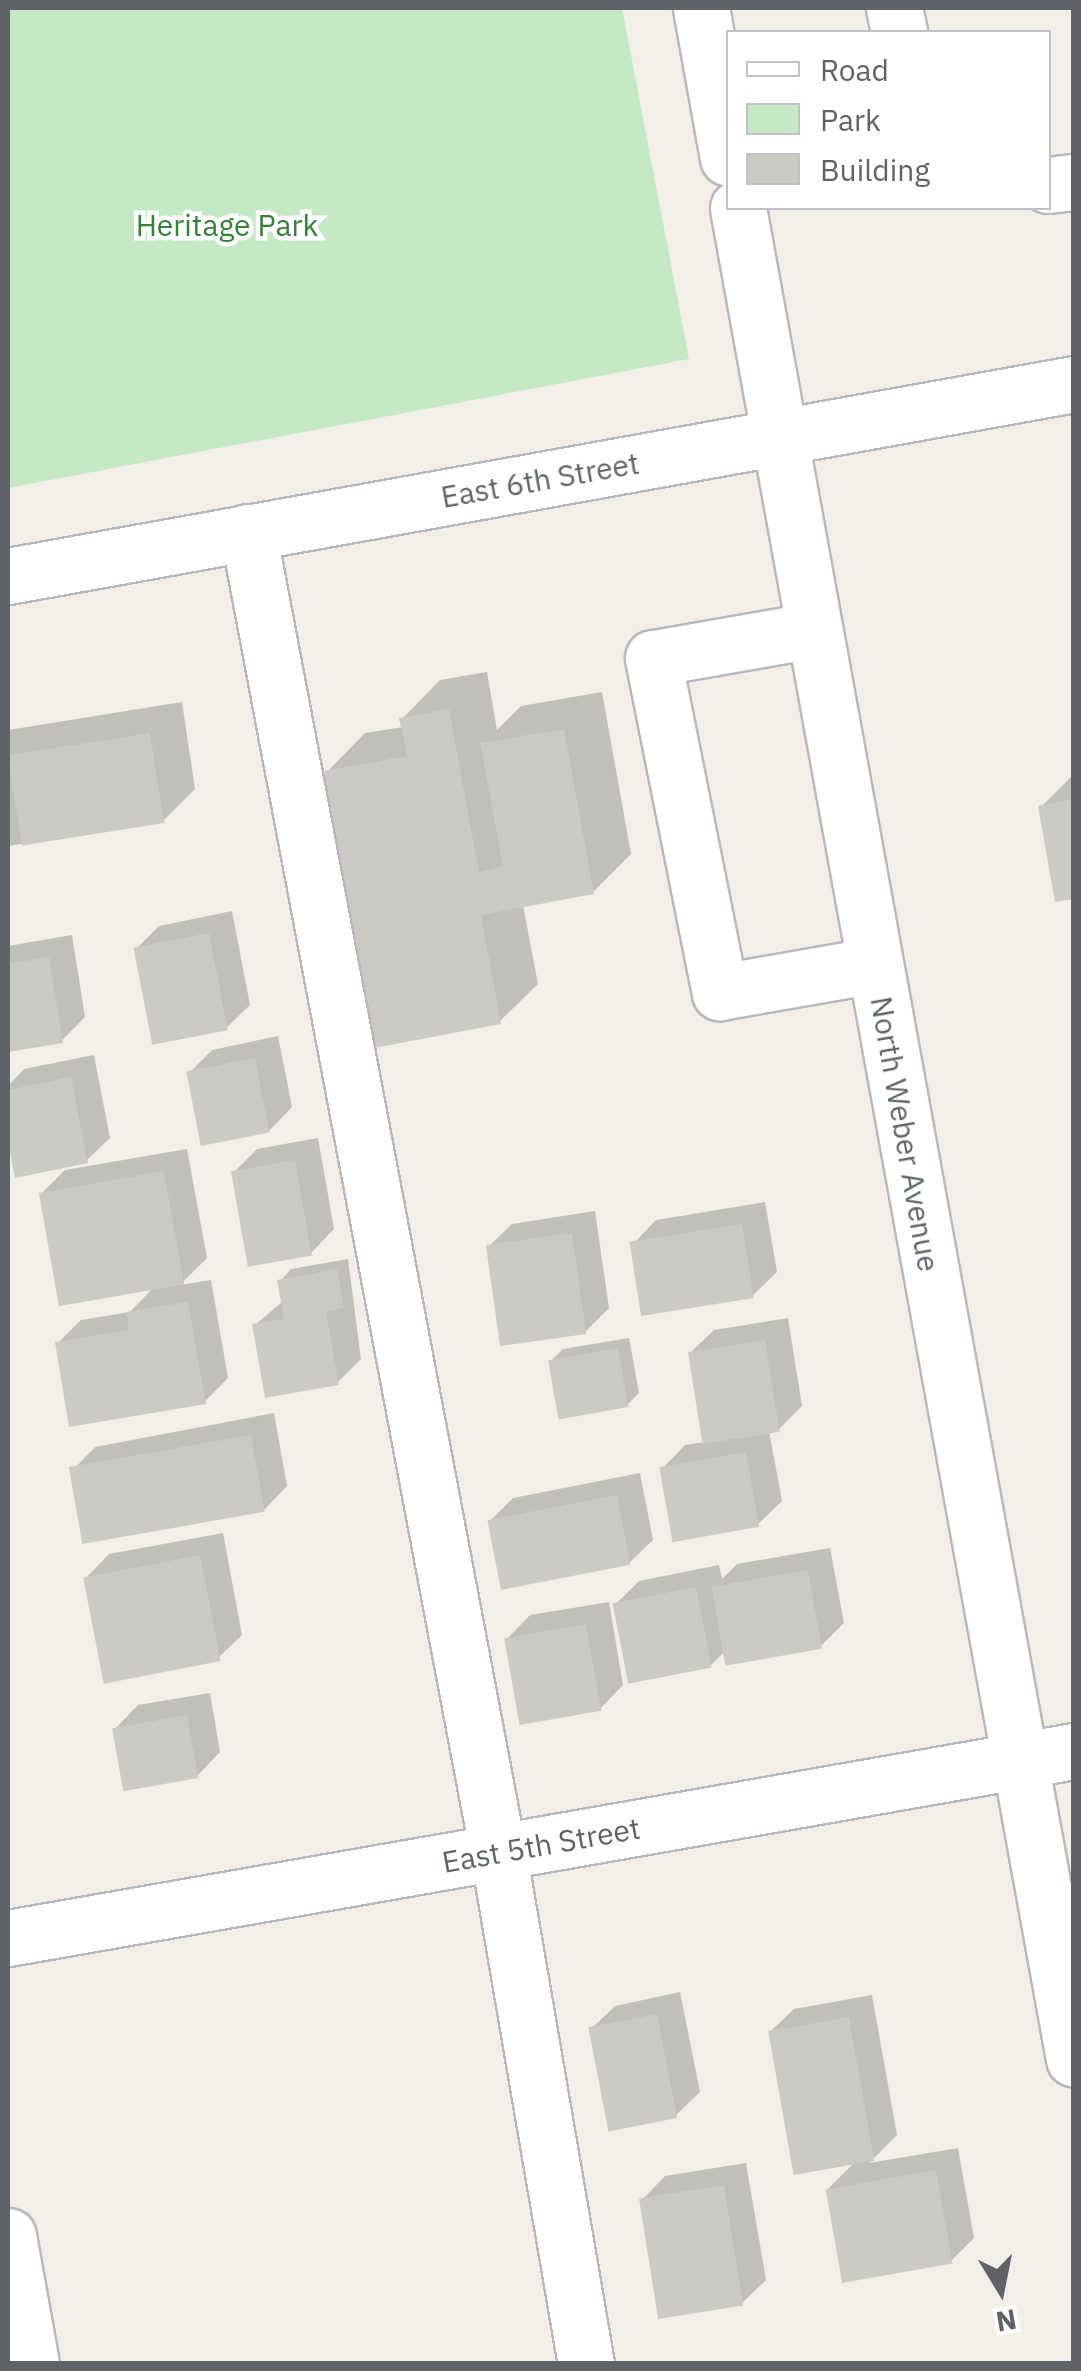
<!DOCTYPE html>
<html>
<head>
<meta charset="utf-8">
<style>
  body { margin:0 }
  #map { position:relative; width:1081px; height:2371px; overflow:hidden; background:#f1efe8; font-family:"IBM Plex Sans",sans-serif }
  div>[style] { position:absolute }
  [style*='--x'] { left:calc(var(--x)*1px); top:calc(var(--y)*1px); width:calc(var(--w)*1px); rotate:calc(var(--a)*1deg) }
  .green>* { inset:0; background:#c5e8c5 }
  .shadow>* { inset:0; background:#0003 }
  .building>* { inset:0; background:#cccac5; transform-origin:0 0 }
  .roads { filter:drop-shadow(2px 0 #b5b8bc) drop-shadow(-2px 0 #b5b8bc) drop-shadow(0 2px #b5b8bc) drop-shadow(0 -2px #b5b8bc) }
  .minor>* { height:55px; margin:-27.5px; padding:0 27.5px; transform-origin:27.5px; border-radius:27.5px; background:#fff }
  span { translate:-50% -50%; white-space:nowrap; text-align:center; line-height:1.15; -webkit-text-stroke:9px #fff; paint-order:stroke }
  .park-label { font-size:30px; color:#348238 }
  .street-label { font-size:30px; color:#5f6368 }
  .frame { position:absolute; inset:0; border:10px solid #5f6368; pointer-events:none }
  .legend { position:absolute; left:726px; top:30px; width:325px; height:180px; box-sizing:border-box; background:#fff; border:2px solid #bfc1c3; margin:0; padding:12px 18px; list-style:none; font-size:30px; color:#5f6368 }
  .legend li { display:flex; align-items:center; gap:20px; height:50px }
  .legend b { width:50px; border:2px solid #bfc1c3 }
  .north { position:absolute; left:951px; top:2241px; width:100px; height:100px; -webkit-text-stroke:8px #fff; paint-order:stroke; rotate:170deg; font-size:28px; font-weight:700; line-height:40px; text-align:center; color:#5f6368 }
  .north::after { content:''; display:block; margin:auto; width:35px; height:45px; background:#5f6368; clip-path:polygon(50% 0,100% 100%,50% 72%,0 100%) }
</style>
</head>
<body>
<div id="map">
  <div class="green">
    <div style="clip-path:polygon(8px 8px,622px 8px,689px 359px,8px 488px)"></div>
  </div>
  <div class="shadow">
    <div style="clip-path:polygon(487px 672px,497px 730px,521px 706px,602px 692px,631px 854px,593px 892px,523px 905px,538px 984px,499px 1022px,327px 772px,365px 733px,403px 727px,402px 719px,440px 680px)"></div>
    <div style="clip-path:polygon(182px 702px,195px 789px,163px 821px,8px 846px,8px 730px)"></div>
    <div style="clip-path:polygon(1074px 774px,1074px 897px,1041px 807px)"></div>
    <div style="clip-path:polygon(232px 911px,250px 1005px,226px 1028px,136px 949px,159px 926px)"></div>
    <div style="clip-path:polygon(72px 935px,85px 1017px,62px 1040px,8px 1049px,8px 946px)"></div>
    <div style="clip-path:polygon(278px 1036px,292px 1107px,269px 1131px,189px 1073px,212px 1050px)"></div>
    <div style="clip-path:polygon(94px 1055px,110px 1138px,86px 1161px,17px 1175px,8px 1129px,8px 1086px,24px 1069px)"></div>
    <div style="clip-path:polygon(318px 1138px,334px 1229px,311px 1253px,234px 1172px,257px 1149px)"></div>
    <div style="clip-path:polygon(187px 1149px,207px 1258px,180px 1285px,211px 1280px,228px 1378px,204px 1402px,58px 1343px,81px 1320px,130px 1312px,155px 1286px,41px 1194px,65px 1170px)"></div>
    <div style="clip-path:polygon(765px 1202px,777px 1272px,753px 1295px,633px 1244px,656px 1220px)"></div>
    <div style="clip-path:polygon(595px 1211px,609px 1308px,586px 1331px,488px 1247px,512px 1224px)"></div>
    <div style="clip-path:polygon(348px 1259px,361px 1359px,338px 1382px,255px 1325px,283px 1301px,280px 1281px,291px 1269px)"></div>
    <div style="clip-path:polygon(788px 1318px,802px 1406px,779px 1429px,769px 1431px,782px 1501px,758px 1524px,662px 1469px,685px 1445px,704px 1442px,690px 1353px,714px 1330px)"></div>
    <div style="clip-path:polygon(629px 1338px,639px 1393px,627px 1405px,551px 1361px,563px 1349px)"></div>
    <div style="clip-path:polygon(274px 1413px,287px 1486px,264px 1510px,72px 1471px,95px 1447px)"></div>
    <div style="clip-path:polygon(640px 1473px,653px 1540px,629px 1563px,490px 1521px,513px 1498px)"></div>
    <div style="clip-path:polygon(223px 1533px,242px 1635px,218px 1658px,86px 1578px,109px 1554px)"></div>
    <div style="clip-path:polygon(830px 1548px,844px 1623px,820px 1647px,725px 1651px,711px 1665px,615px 1605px,639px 1581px,719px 1565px,722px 1579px,737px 1564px)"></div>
    <div style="clip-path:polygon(609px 1602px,623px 1685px,600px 1709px,507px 1639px,530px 1615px)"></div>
    <div style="clip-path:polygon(210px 1693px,220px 1752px,197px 1776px,115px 1729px,138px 1705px)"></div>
    <div style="clip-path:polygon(680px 1992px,700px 2092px,676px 2115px,591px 2029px,615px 2006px)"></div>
    <div style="clip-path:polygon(872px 1995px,897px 2135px,869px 2163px,958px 2148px,974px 2238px,951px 2261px,828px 2189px,855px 2162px,770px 2032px,794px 2009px)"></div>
    <div style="clip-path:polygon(746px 2163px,766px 2280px,742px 2303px,642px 2200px,665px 2176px)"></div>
  </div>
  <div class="building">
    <div style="clip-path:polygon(449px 709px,479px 872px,503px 866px,480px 743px,564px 729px,594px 894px,481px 915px,501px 1024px,374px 1048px,324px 771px,407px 756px,399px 718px)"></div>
    <div style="left:150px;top:733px;width:91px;height:144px;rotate:81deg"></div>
    <div style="clip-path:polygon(1074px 799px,1074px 899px,1055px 902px,1038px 806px)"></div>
    <div style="left:209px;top:933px;width:99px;height:77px;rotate:79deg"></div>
    <div style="clip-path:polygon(49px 957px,63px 1043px,8px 1052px,8px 964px)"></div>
    <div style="left:255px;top:1058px;width:76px;height:70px;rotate:79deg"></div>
    <div style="clip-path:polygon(71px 1077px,88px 1163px,15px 1178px,8px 1142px,8px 1090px)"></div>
    <div style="left:295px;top:1160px;width:97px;height:65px;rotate:80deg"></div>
    <div style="left:164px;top:1171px;width:115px;height:127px;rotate:80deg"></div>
    <div style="left:742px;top:1224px;width:75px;height:114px;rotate:81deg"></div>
    <div style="left:572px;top:1233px;width:102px;height:87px;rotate:82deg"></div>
    <div style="clip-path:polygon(337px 1269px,344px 1308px,326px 1311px,339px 1385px,265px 1398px,252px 1324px,284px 1319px,277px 1280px)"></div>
    <div style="clip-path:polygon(188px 1302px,206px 1404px,69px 1427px,55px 1342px,129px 1330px,126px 1312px)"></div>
    <div style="left:765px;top:1340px;width:93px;height:78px;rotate:81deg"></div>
    <div style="left:618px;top:1348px;width:60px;height:71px;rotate:80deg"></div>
    <div style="left:251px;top:1435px;width:78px;height:185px;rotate:80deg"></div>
    <div style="left:746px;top:1452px;width:76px;height:88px;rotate:80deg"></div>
    <div style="left:617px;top:1495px;width:71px;height:132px;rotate:79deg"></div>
    <div style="left:200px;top:1555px;width:108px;height:119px;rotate:79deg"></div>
    <div style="left:808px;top:1570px;width:80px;height:98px;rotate:80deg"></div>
    <div style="left:696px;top:1587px;width:82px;height:85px;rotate:79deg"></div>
    <div style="left:586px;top:1624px;width:88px;height:83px;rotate:80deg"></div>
    <div style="left:187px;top:1715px;width:64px;height:76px;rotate:80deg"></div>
    <div style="left:657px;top:2014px;width:106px;height:70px;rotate:79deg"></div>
    <div style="left:849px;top:2017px;width:146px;height:82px;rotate:80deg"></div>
    <div style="left:936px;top:2170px;width:95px;height:112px;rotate:80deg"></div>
    <div style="left:724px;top:2185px;width:122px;height:86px;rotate:81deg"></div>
  </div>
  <div class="roads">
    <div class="minor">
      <div style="--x:701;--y:8;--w:152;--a:79.8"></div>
      <div style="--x:894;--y:8;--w:25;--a:78"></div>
      <div style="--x:1048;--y:185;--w:26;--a:-7"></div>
      <div style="--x:738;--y:208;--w:1881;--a:79.71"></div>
      <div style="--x:248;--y:532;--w:1343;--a:79.28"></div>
      <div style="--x:498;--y:1852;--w:520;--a:80.25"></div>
      <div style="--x:8;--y:576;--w:1083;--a:-10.21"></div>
      <div style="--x:814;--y:630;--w:163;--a:170.1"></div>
      <div style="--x:653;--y:658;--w:341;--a:78.7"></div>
      <div style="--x:720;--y:992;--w:156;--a:-9.9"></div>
      <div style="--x:8;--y:1938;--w:1082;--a:-9.95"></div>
      <div style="--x:8;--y:2236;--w:130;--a:79.8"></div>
    </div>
  </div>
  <div class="park-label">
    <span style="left:227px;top:225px">Heritage Park</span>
  </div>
  <div class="street-label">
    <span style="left:540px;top:480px;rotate:-10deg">East 6th Street</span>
    <span style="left:905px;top:1134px;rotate:80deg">North Weber Avenue</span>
    <span style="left:541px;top:1845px;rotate:-10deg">East 5th Street</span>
  </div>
  <div class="frame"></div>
  <ul class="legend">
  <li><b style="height:12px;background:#fff"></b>Road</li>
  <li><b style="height:28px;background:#c5e8c5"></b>Park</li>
  <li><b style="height:28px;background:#cccac5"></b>Building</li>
  </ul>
  <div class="north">N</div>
</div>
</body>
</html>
